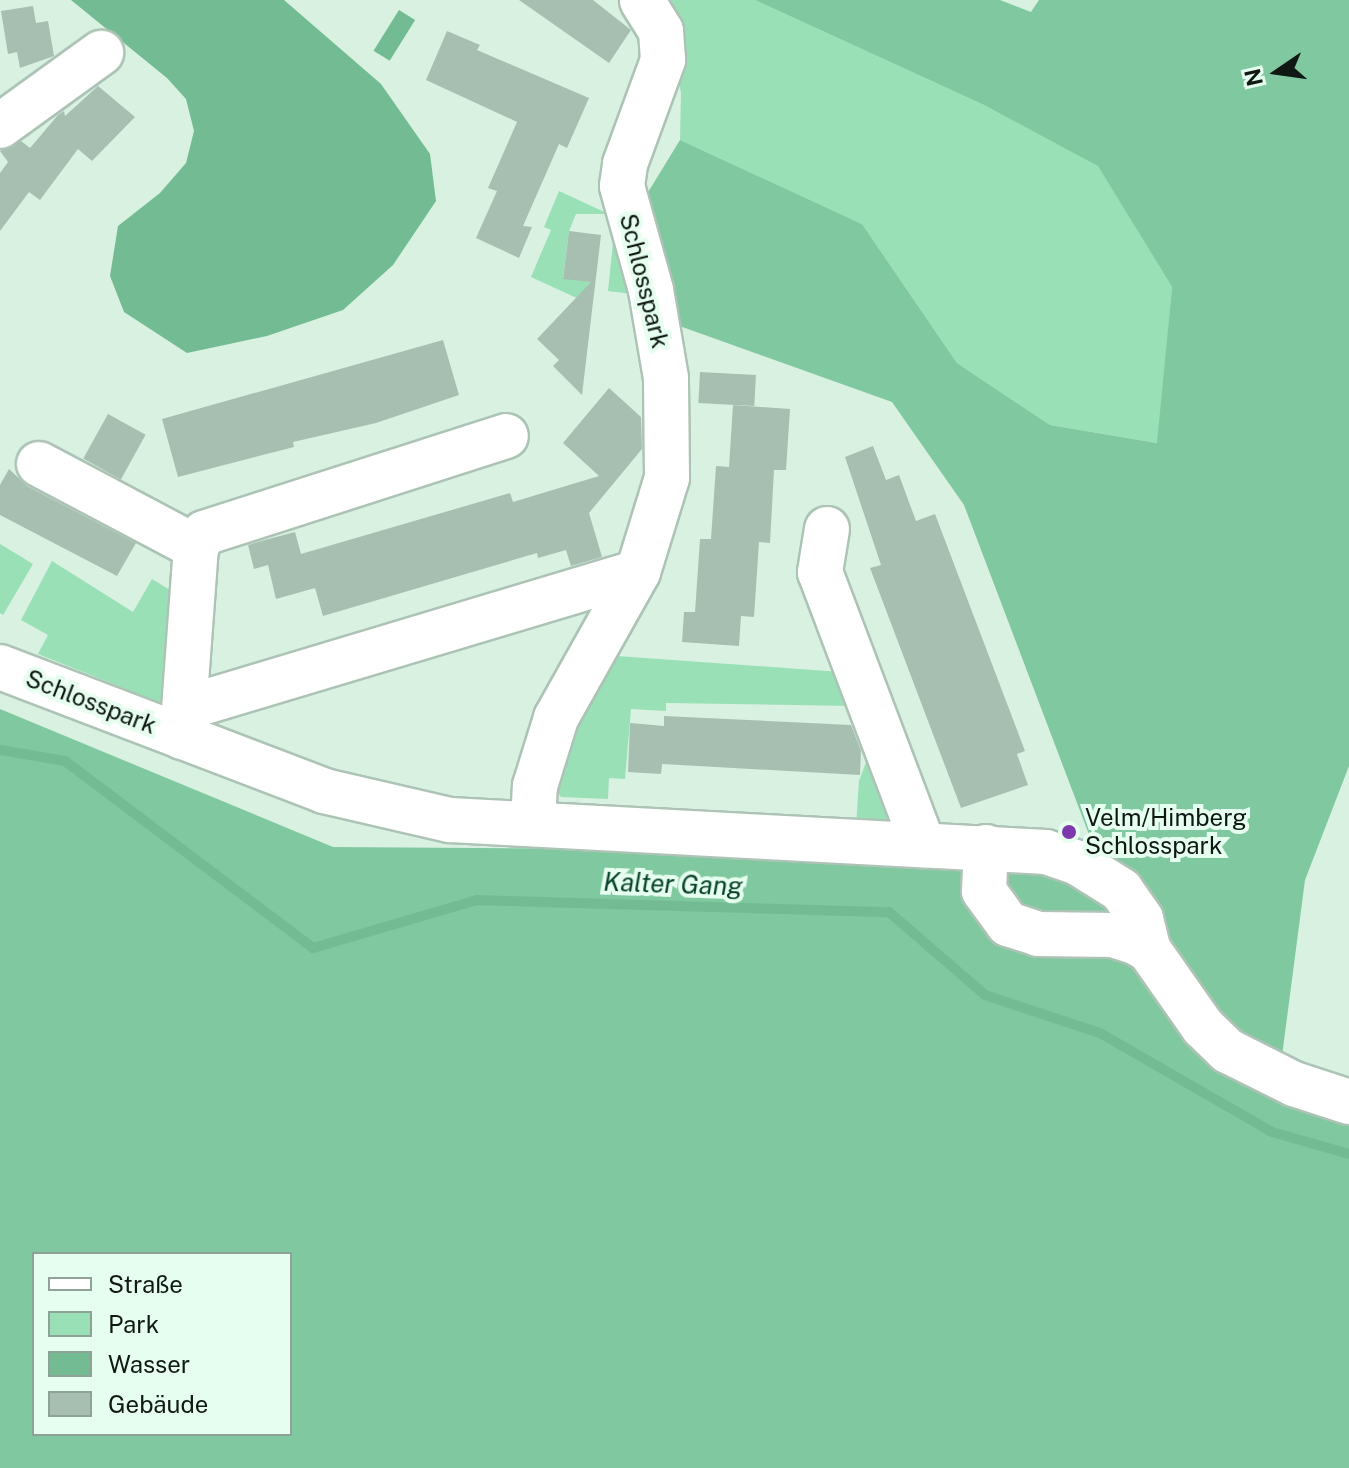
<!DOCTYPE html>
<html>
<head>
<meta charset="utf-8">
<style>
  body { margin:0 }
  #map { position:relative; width:1349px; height:1468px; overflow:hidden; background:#d8f1e1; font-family:"Public Sans",sans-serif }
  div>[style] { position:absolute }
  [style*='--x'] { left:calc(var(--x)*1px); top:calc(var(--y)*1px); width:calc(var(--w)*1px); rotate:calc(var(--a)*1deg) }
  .green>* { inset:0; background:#99e0b7 }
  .forest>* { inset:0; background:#80c89f }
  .water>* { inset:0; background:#73bb93; transform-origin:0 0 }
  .stream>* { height:10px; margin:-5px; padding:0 5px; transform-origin:5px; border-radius:5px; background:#73bb93 }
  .building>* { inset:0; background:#a7bfb0; transform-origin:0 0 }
  .roads { filter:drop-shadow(2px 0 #acc3b5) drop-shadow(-2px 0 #acc3b5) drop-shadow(0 2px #acc3b5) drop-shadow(0 -2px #acc3b5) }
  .minor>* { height:44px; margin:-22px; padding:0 22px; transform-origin:22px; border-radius:22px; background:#fff }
  .dots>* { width:22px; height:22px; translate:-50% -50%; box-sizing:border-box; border:4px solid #e6feef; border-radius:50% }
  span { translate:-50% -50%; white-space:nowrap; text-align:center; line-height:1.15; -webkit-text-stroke:8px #e6feef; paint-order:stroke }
  .street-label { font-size:24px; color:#0f1813 }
  .poi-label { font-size:24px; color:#0f1813 }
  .left { translate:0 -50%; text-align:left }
  .water-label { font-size:26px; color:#064228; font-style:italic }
  .legend { position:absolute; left:32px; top:1252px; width:260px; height:184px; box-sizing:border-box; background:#e6feef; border:2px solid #90a297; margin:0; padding:10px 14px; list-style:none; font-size:24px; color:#0f1813 }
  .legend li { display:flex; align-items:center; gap:16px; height:40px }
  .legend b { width:40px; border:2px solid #90a297 }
  .north { position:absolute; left:1237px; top:32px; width:80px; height:80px; -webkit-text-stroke:6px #e6feef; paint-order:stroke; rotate:257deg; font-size:22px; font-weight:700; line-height:32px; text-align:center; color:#0f1813 }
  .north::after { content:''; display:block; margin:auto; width:28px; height:36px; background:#0f1813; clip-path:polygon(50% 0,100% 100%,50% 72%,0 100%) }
</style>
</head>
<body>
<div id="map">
  <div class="green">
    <div style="clip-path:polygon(662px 0,755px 0,984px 105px,1098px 165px,1172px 287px,1158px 443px,1050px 425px,957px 363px,862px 224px,680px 140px,681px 93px)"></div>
    <div style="clip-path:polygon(559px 191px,611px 215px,639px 295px,608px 291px,614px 233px,605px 214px,576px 214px,569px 231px,563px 278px,592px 282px,592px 305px,531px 277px,551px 230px,544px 227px)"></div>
    <div style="clip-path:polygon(0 544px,33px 564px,3px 615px,0 613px)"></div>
    <div style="clip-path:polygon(52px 561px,133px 612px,152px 579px,178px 595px,166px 705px,38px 654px,48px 635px,21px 620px)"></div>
    <div style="clip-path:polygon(617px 656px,841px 672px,854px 706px,666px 703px,666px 711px,631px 709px,625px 779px,609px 778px,608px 799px,561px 797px,555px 789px,572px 729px)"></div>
    <div style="clip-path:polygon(871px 749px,896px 823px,856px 826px,859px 781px)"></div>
  </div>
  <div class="forest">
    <div style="clip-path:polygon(evenodd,755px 0,1000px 0,1031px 12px,1039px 0,1349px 0,1349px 766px,1305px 880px,1282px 1056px,1349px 1093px,1349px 1468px,0 1468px,0 709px,333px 847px,779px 850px,962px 827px,1093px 845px,964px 505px,892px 402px,674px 324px,639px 207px,680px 140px,862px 224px,957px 363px,1050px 425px,1157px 443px,1172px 287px,1098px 166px,984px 105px,755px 0,34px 1254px,290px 1254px,290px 1434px,34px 1434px,34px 1254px)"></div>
  </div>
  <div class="water">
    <div style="clip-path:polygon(71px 0,284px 0,381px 84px,430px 154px,436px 201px,393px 265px,343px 310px,267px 336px,187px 353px,124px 312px,110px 276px,118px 226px,160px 193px,186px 163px,194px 131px,186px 99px,167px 78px)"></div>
    <div style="left:399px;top:10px;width:19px;height:48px;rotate:32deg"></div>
  </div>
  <div class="stream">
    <div style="--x:0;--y:750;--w:66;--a:9.6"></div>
    <div style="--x:65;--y:761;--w:311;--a:37"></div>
    <div style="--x:313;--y:948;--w:171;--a:-16.3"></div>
    <div style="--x:477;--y:900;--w:412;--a:1.7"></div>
    <div style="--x:889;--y:912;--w:127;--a:40.8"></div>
    <div style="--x:985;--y:995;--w:121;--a:18.3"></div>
    <div style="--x:1100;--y:1033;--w:198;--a:29.9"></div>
    <div style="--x:1272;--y:1132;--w:80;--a:15.9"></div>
  </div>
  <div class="building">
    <div style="clip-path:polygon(519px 0,593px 0,631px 30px,609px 63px)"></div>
    <div style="clip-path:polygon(33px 6px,36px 23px,48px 21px,54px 56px,20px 68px,17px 52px,8px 54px,1px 11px)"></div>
    <div style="clip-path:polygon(447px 31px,480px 45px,477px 50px,589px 98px,567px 148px,559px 144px,523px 226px,532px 227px,519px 258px,476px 238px,497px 191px,488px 188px,517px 122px,426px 80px)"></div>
    <div style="clip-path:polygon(98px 86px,135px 117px,92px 161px,78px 149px,40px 200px,29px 192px,0 231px,0 173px,8px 162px,0 151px,21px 141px,30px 148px,58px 115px,64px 111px,65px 116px)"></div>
    <div style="clip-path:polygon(569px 231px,601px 235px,582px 395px,553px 366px,559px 360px,537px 339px,591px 282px,563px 279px)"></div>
    <div style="clip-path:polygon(443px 340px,459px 395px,376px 423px,293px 442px,294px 447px,178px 477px,162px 419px)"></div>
    <div style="left:700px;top:372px;width:56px;height:31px;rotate:3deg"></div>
    <div style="clip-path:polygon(609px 388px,641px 417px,642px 449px,589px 513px,602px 557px,571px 566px,566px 550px,538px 558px,537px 553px,323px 616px,315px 588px,276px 599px,268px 565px,254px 569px,248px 545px,261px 541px,295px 532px,301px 554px,510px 493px,513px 502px,599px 476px,563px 443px)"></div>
    <div style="clip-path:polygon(733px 405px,790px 409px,786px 470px,774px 470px,770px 543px,759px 542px,754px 617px,741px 616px,739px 646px,682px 642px,684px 612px,695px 612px,700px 539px,711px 539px,716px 466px,729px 467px)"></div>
    <div style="left:108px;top:414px;width:43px;height:51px;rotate:29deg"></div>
    <div style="clip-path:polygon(873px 446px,886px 480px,899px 475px,916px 521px,935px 514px,1025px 751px,1017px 754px,1028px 785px,961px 808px,870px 568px,881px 565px,845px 457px)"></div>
    <div style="clip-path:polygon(9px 469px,27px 486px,136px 543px,117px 576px,0 515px,0 485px)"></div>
    <div style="clip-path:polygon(664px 716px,851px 725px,861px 751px,860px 775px,662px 764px,661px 774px,628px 772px,630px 723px,664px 726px)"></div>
  </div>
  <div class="roads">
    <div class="minor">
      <div style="--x:0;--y:126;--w:125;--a:-35.9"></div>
      <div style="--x:39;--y:464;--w:178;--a:27.9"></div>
      <div style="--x:827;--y:529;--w:44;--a:99.2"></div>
      <div style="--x:820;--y:572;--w:292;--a:69.3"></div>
      <div style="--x:0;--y:667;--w:347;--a:20.9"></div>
      <div style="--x:324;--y:791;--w:129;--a:13"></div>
      <div style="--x:450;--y:820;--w:597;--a:3.07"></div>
      <div style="--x:1046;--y:852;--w:34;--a:19"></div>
      <div style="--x:1078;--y:863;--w:51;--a:32.1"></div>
      <div style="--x:1121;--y:890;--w:35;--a:55"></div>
      <div style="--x:1141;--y:919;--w:32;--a:76"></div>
      <div style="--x:185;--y:708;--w:473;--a:-16.7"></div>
      <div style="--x:182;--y:737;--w:191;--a:-85.8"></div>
      <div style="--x:196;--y:547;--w:16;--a:-60"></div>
      <div style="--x:204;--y:533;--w:317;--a:-17.8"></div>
      <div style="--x:533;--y:822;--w:36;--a:-87"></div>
      <div style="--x:535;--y:786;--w:71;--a:-72.8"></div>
      <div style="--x:556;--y:718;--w:167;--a:-60.7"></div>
      <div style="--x:638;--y:572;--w:98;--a:-72.9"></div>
      <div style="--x:667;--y:478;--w:100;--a:-90.6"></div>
      <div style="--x:666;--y:378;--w:89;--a:-99.7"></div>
      <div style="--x:651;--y:290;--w:108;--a:-105.6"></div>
      <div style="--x:622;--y:186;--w:22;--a:-82"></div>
      <div style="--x:625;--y:164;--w:111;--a:-69.9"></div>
      <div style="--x:663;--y:60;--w:29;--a:-94"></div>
      <div style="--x:661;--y:31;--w:36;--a:-122"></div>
      <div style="--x:986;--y:847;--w:44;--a:92.6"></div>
      <div style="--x:984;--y:891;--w:41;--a:54"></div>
      <div style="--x:1008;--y:924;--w:32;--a:18"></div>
      <div style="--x:1038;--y:934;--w:75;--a:0.8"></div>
      <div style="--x:1113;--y:935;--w:23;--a:18"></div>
      <div style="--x:1135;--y:942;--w:16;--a:30"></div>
      <div style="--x:1149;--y:950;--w:94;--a:55"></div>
      <div style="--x:1203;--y:1027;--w:35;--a:44"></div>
      <div style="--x:1228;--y:1051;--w:74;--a:26.6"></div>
      <div style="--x:1294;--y:1084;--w:58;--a:18.1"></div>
    </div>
  </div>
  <div class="dots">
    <div style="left:1069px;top:832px;background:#7c38ac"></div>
  </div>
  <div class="street-label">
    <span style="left:644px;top:281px;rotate:76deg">Schlosspark</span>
    <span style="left:91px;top:702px;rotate:21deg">Schlosspark</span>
  </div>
  <div class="poi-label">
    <span class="left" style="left:1085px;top:832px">Velm/Himberg<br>Schlosspark</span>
  </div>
  <div class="water-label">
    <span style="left:673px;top:884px;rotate:2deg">Kalter Gang</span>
  </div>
  <ul class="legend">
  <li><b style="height:10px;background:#fff"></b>Straße</li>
  <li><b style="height:22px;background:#99e0b7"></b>Park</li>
  <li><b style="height:22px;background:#73bb93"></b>Wasser</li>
  <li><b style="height:22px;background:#a7bfb0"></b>Gebäude</li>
  </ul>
  <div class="north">N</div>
</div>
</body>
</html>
